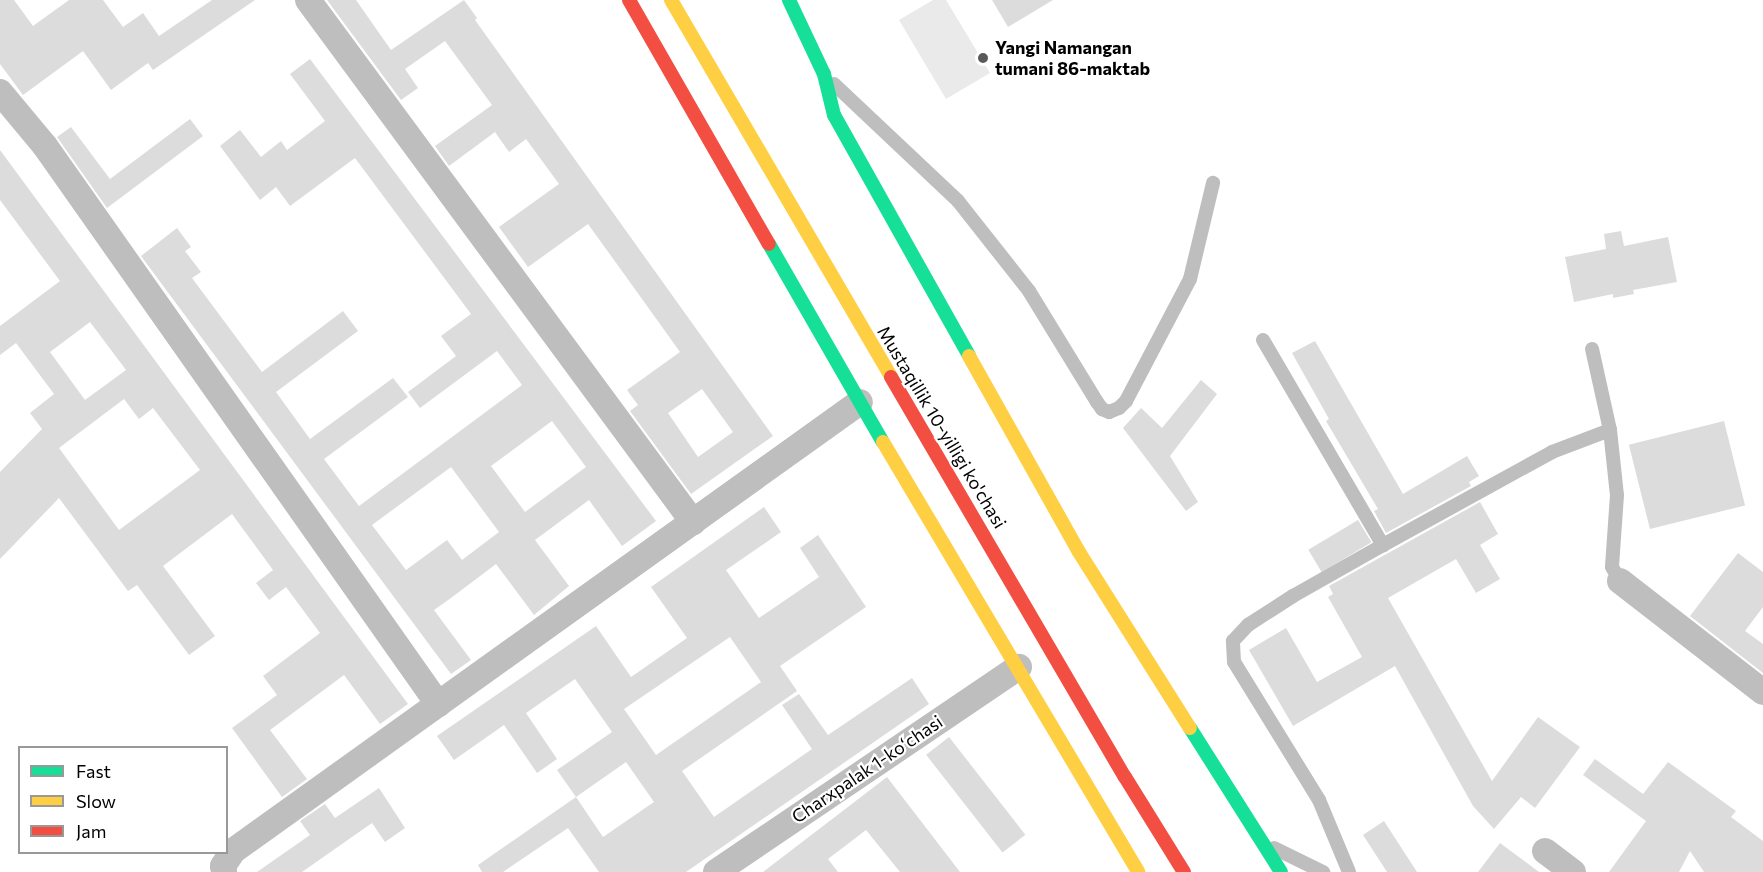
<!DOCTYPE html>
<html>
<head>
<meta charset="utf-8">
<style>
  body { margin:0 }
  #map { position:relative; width:1763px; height:872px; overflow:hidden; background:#fff; font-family:Commissioner,sans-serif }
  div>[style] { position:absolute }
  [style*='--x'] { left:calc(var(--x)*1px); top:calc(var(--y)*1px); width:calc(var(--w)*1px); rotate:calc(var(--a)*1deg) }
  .green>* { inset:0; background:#eaeaea }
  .building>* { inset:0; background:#dcdcdc; transform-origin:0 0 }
  .lane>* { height:14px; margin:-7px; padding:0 7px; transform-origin:7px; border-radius:7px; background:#bebebe }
  .street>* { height:26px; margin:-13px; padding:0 13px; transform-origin:13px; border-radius:13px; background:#bebebe }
  .fast>* { height:14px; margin:-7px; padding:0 7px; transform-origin:7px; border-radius:7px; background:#16e098 }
  .slow>* { height:14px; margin:-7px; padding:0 7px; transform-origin:7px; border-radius:7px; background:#ffcf43 }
  .jam>* { height:14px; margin:-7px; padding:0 7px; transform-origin:7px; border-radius:7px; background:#f24e42 }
  .dots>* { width:16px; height:16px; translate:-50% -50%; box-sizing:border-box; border:3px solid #fff; border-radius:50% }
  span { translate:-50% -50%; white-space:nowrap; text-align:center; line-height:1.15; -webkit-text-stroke:4.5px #fff; paint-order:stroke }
  .poi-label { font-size:18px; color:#000; font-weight:700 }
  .left { translate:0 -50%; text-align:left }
  .street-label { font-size:18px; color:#000 }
  .legend { position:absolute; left:18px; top:746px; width:210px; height:108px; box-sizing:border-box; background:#fff; border:2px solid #999; margin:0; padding:8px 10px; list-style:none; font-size:18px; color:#000 }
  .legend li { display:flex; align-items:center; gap:12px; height:30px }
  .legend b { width:30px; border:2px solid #999 }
</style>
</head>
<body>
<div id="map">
  <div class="green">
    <div style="clip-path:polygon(933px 0,946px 0,990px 73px,946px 99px,899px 20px)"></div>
  </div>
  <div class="building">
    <div style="clip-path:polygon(0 0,14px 0,33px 26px,69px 0,103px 0,123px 27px,143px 13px,159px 36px,212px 0,255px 0,153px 70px,148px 63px,111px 90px,83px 51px,23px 95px,0 64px)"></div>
    <div style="clip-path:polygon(evenodd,327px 0,356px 0,391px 50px,464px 0,477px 18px,475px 20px,773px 436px,691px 494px,630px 411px,638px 405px,627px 390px,680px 352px,632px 285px,588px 224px,528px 267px,499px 227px,559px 184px,526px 139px,509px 152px,495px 132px,449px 166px,435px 146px,492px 105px,445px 41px,405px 69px,418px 88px,401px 100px,327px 0,702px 389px,733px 432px,698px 457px,668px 413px,702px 389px)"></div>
    <div style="clip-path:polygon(992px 0,1053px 0,1008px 27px)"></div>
    <div style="clip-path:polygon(evenodd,310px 59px,656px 521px,622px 546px,589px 500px,535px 540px,569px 586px,534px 615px,496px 564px,451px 598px,434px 610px,471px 660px,451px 674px,141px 256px,177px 228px,191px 247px,185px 251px,201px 272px,192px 278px,262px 372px,343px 311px,358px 331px,276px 392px,310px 439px,393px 378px,408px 397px,324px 459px,359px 506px,522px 385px,497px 351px,420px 408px,408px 392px,456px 356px,441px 336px,471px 314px,355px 158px,290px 206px,276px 187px,260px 200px,220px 146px,240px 130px,261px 157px,281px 141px,287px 150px,325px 121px,290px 74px,310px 59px,552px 421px,586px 467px,525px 512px,491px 466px,552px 421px,310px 59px,451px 467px,499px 532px,462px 560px,447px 540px,406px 570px,372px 525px,451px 467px)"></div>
    <div style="clip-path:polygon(190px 119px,203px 136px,107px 208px,57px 137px,71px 127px,110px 179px)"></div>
    <div style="clip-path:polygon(evenodd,0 150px,408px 704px,380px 724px,344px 675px,270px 730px,307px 779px,282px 797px,232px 728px,277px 695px,263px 676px,320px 633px,286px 587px,269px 600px,256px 583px,273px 570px,232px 514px,163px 566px,215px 636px,189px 655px,137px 585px,128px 591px,59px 498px,0 559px,0 472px,42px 429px,30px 413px,54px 394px,16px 343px,0 355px,0 326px,60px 281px,0 200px,0 150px,90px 322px,126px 370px,85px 400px,50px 352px,90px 322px,0 150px,124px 399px,139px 419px,153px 408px,200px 470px,119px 530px,59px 448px,124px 399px)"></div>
    <div style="clip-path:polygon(1621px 231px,1624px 246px,1668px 237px,1677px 282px,1633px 290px,1634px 294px,1613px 298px,1613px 294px,1574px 302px,1565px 257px,1606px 249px,1604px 234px)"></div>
    <div style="clip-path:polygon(1315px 341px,1403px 494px,1467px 456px,1479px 476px,1469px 482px,1471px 486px,1386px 533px,1374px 511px,1378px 509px,1326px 421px,1329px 419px,1292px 353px)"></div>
    <div style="clip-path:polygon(1201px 380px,1217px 394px,1170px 456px,1198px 502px,1186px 511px,1123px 428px,1141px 408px,1162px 428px)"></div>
    <div style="left:1724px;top:421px;width:87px;height:98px;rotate:76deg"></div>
    <div style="clip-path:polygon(1480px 502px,1498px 534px,1480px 545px,1500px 579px,1476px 593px,1456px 559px,1388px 598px,1492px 781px,1538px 717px,1580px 747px,1535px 808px,1521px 797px,1494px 829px,1473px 806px,1395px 666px,1293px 726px,1249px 650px,1286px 628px,1317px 682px,1362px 657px,1328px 597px,1333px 594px,1329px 586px)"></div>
    <div style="clip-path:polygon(evenodd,764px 507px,781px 532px,726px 570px,759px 618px,819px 577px,800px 548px,818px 535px,866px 607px,780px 666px,797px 691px,682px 771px,714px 817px,812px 749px,782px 705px,799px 694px,828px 735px,912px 678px,929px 704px,686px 872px,599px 872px,568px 828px,503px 872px,482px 872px,478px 865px,576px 797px,557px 770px,612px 732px,575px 679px,526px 713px,557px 759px,537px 773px,504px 725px,454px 760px,437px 736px,596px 626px,631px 677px,687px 638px,651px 587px,764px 507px,730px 637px,761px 682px,656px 755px,624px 709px,730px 637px,764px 507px,626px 762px,654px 802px,603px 837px,576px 797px,626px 762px)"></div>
    <div style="left:1358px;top:520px;width:26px;height:58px;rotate:59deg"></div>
    <div style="clip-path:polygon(1738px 553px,1763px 572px,1763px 607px,1745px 631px,1763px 644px,1763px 673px,1690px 616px)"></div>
    <div style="left:949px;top:737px;width:124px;height:29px;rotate:52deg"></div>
    <div style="clip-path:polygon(1595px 759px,1643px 794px,1668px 762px,1736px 811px,1731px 817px,1763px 841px,1763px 872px,1704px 872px,1690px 851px,1679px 872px,1609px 872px,1646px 821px,1583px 775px)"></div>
    <div style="clip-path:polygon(887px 777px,960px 872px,900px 872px,866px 830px,828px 859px,838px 872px,763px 872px)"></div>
    <div style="clip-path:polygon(379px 788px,405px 828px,385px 842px,372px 823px,302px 872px,257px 872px,310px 835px,300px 821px,325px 804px,335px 818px)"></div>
    <div style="clip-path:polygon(1384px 821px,1417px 872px,1387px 872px,1363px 835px)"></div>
    <div style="clip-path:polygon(1500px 843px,1539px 872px,1478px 872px)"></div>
  </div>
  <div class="lane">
    <div style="--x:834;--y:84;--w:170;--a:43.3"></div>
    <div style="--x:958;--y:201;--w:115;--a:51.7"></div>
    <div style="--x:1029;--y:291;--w:130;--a:58.5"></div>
    <div style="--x:1097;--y:402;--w:9;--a:54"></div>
    <div style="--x:1102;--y:409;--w:8;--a:23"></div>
    <div style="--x:1109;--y:412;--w:11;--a:-22"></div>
    <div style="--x:1119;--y:408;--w:10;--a:-45"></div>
    <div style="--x:1126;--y:401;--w:138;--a:-62.3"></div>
    <div style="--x:1190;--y:279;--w:99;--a:-76.5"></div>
    <div style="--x:1263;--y:340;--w:238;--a:59.7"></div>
    <div style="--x:1610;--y:430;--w:65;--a:83.9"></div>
    <div style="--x:1617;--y:495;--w:72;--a:94"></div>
    <div style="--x:1612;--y:567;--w:16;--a:60"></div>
    <div style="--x:1274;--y:848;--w:55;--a:26.1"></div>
    <div style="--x:1349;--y:872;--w:78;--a:-112.6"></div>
    <div style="--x:1319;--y:800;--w:162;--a:-121.6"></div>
    <div style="--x:1234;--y:662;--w:21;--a:-93"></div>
    <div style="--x:1233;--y:641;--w:22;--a:-47"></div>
    <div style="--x:1248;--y:625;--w:54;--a:-32.8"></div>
    <div style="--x:1293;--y:596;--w:103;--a:-29.5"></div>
    <div style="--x:1383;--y:545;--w:193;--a:-28.8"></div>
    <div style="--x:1552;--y:452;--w:62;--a:-20.8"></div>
    <div style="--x:1610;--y:430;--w:83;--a:-102.5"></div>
  </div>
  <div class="street">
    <div style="--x:308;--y:0;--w:649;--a:53.59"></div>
    <div style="--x:0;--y:92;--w:70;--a:50.2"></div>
    <div style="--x:45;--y:146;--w:683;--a:54.84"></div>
    <div style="--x:1620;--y:581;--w:181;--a:37.8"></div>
    <div style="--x:1545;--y:851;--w:35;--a:37"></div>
    <div style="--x:224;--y:872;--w:6;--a:-99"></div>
    <div style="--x:223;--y:866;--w:18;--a:-56"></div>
    <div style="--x:233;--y:851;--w:771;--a:-35.61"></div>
    <div style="--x:716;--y:872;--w:366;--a:-34.1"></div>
  </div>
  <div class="fast">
    <div style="--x:789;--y:0;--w:82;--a:64.7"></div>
    <div style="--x:824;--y:74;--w:42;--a:76.3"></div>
    <div style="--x:834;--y:115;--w:276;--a:60.7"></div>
    <div style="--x:769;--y:244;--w:228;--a:60.1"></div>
    <div style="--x:1190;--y:728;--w:170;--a:57.7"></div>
  </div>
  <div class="slow">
    <div style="--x:671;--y:0;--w:436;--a:59.7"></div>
    <div style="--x:969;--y:356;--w:225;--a:60.7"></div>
    <div style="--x:1079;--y:552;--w:208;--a:57.8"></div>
    <div style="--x:883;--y:442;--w:500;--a:59.3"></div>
  </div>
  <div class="jam">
    <div style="--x:629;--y:0;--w:281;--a:60.2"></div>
    <div style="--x:891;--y:377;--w:463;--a:59.7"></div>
    <div style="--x:1125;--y:777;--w:112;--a:58.2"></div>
  </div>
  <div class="dots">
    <div style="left:983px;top:58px;background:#595959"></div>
  </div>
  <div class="poi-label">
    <span class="left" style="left:995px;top:58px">Yangi Namangan<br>tumani 86-maktab</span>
  </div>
  <div class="street-label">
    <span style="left:942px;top:427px;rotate:59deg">Mustaqillik 10-yilligi ko'chasi</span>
    <span style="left:867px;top:769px;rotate:-34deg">Charxpalak 1-koʻchasi</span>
  </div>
  <ul class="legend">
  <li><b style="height:8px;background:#16e098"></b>Fast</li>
  <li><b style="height:8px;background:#ffcf43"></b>Slow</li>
  <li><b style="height:8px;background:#f24e42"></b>Jam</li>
  </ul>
</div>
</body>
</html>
